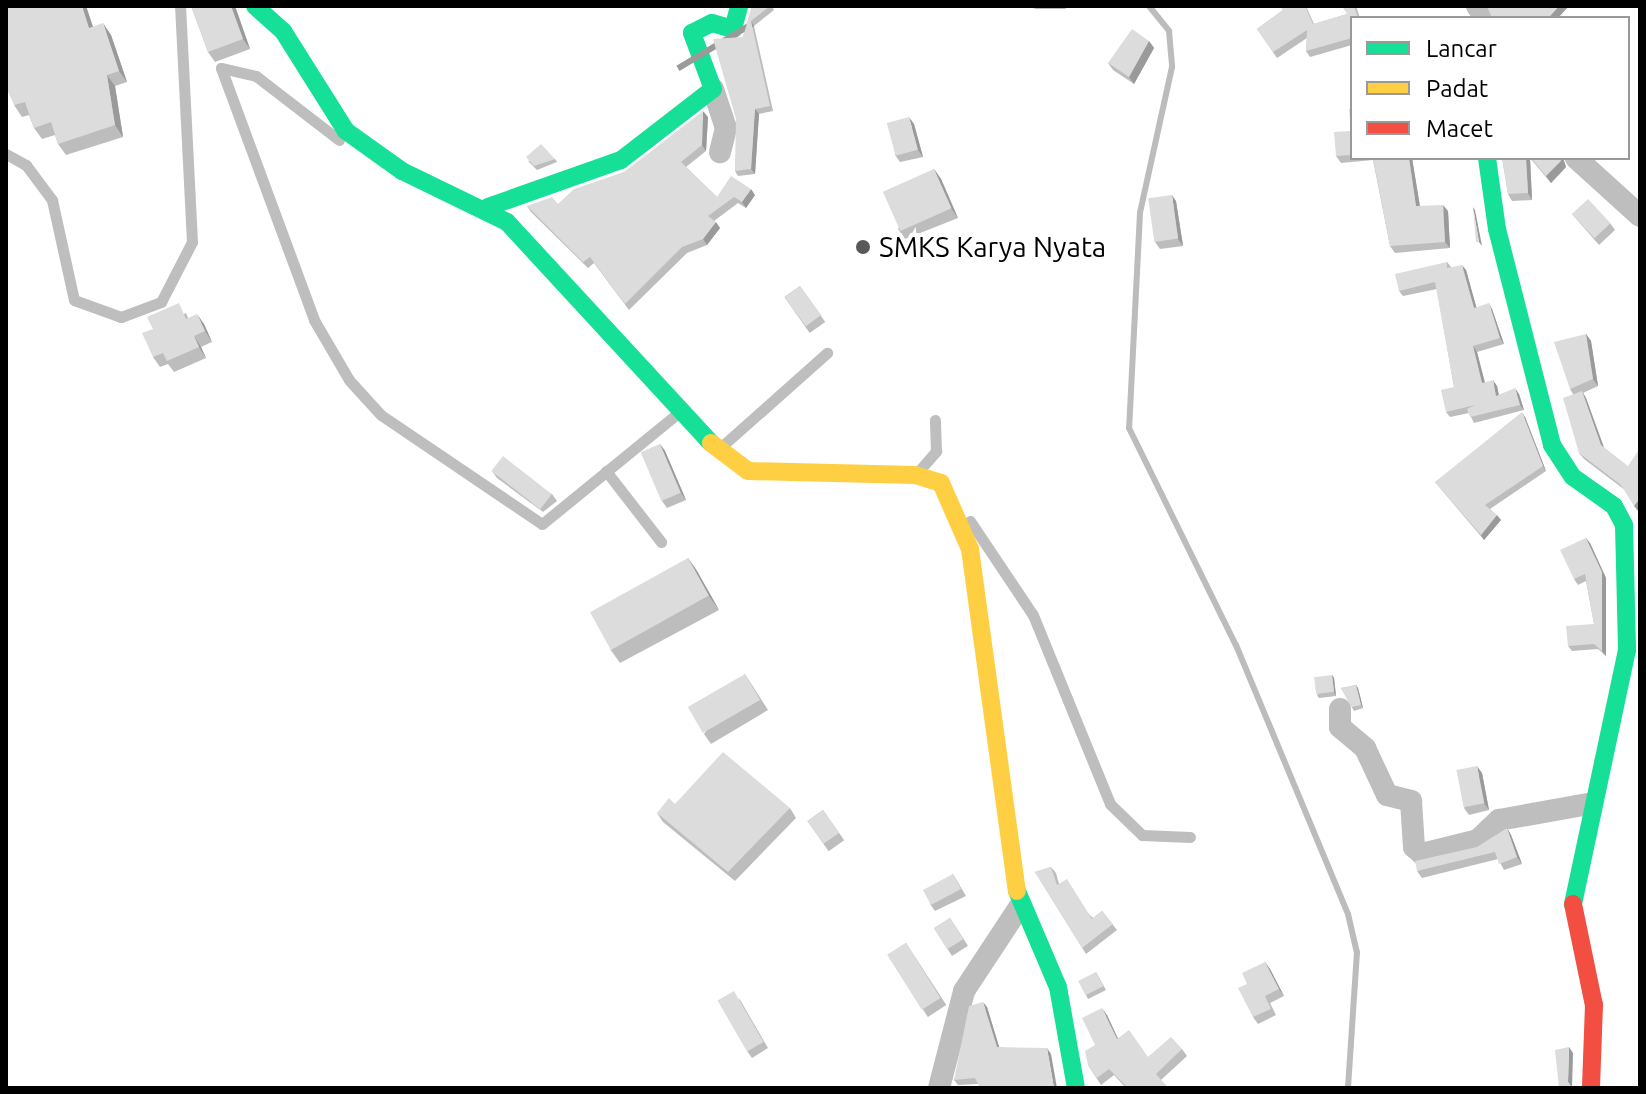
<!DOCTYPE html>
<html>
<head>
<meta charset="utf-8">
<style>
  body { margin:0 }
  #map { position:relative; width:1646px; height:1094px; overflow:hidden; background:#fff; font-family:Ubuntu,sans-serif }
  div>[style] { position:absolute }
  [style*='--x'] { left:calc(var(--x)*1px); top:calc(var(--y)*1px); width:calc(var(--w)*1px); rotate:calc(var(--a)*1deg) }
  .stream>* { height:6px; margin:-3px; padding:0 3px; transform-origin:3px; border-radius:3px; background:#bcbcbc }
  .lane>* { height:11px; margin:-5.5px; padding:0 5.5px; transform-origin:5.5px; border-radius:5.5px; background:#bebebe }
  .street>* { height:22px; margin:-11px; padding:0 11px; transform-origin:11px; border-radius:11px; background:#bebebe }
  .fast>* { height:18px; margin:-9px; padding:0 9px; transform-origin:9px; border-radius:9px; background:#16e098 }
  .slow>* { height:18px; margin:-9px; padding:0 9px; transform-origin:9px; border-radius:9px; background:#ffcf43 }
  .jam>* { height:18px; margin:-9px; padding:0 9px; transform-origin:9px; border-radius:9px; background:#f24e42 }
  .wall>* { inset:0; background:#bdbdbd; transform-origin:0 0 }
  .shaded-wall>* { inset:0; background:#9a9a9a; transform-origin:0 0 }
  .building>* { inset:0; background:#dcdcdc; transform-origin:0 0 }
  .dots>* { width:22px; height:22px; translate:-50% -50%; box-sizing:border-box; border:4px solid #fff; border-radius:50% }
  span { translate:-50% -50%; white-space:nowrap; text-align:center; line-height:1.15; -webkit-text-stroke:8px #fff; paint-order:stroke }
  .poi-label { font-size:28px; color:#000 }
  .left { translate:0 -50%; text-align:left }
  .frame { position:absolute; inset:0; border:8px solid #000; pointer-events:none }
  .legend { position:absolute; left:1350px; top:16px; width:280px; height:144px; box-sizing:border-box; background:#fff; border:2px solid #999; margin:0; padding:10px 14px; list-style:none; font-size:24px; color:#000 }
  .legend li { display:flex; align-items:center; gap:16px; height:40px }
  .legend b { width:40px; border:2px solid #999 }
</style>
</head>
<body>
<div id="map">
  <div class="stream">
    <div style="--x:1036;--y:6;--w:28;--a:0"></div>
    <div style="--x:1149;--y:6;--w:32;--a:51"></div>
    <div style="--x:1169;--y:31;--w:36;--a:85"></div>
    <div style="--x:1172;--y:67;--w:149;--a:102.4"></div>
    <div style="--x:1140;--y:213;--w:215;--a:92.9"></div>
    <div style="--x:1129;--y:428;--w:242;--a:63.8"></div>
    <div style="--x:1236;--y:645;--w:291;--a:67.4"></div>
    <div style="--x:1348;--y:914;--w:39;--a:77"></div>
    <div style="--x:1357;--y:952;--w:136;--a:93.8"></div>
  </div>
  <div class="lane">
    <div style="--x:339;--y:140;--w:105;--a:-142.4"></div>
    <div style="--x:256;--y:76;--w:36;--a:-167"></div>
    <div style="--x:221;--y:68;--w:269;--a:69.7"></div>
    <div style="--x:314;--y:320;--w:69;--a:59.7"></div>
    <div style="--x:349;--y:380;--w:47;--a:47.6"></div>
    <div style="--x:381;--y:415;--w:194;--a:34.1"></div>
    <div style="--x:542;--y:524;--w:176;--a:-39.2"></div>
    <div style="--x:6;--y:154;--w:23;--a:29"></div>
    <div style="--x:26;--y:165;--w:44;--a:53.4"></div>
    <div style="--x:52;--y:200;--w:102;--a:77.6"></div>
    <div style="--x:74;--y:300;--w:50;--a:19.9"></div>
    <div style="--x:121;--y:317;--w:43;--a:-20.6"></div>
    <div style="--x:161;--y:302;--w:68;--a:-62.7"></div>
    <div style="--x:192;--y:242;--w:236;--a:-92.9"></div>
    <div style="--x:721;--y:447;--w:142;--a:-41.6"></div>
    <div style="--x:606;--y:471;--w:90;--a:52.2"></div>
    <div style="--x:918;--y:472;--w:28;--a:-49"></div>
    <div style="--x:936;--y:451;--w:31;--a:-92"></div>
    <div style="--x:970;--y:521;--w:113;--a:56.2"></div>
    <div style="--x:1033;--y:615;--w:204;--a:67.8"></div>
    <div style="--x:1110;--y:804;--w:45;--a:44.1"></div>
    <div style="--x:1142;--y:835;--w:48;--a:2.4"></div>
  </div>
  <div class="street">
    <div style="--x:1477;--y:6;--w:14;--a:56"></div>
    <div style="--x:713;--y:89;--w:41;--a:71.6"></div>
    <div style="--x:726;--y:128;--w:25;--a:104"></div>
    <div style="--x:1576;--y:158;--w:86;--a:42.2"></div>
    <div style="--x:1340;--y:709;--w:18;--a:90"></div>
    <div style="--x:1340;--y:727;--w:33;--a:40"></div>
    <div style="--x:1365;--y:748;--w:52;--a:64.9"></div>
    <div style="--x:1387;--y:795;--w:25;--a:14"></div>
    <div style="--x:1411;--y:801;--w:46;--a:86.3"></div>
    <div style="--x:1414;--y:847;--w:11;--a:41"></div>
    <div style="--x:1422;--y:854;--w:58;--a:-14"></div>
    <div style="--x:1478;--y:840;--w:29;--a:-44"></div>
    <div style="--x:1499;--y:820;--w:90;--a:-10.2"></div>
    <div style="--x:939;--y:1088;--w:100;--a:-75.5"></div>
    <div style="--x:964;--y:991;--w:102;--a:-56.6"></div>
  </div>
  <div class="fast">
    <div style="--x:255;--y:6;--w:38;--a:42"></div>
    <div style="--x:283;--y:31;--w:118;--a:57.8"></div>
    <div style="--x:346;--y:131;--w:69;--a:35.5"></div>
    <div style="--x:402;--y:171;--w:117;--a:25.9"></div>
    <div style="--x:507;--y:222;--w:301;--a:47.3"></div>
    <div style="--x:1487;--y:158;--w:72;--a:82"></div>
    <div style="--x:1497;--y:229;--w:223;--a:75.7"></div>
    <div style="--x:1552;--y:445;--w:38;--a:57"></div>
    <div style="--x:1573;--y:477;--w:50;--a:35.3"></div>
    <div style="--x:1614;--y:506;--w:21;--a:62"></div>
    <div style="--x:1624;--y:525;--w:125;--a:88.6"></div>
    <div style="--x:1627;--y:650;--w:260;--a:102"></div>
    <div style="--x:488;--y:207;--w:141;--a:-19.5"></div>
    <div style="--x:621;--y:160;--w:116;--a:-37.7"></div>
    <div style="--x:713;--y:89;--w:60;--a:-110.6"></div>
    <div style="--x:692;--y:33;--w:22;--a:-27"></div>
    <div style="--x:712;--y:23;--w:22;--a:16"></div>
    <div style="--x:733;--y:29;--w:24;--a:-75"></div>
    <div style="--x:1017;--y:891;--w:104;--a:66.9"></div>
    <div style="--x:1058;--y:987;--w:103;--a:79.9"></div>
  </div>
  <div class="slow">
    <div style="--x:711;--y:443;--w:46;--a:37.1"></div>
    <div style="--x:748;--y:471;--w:167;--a:1.4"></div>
    <div style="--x:915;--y:475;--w:27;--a:17"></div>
    <div style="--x:941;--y:483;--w:72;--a:66.3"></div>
    <div style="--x:970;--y:549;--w:345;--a:82.2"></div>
  </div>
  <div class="jam">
    <div style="--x:1573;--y:904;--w:103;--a:78.3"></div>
    <div style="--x:1594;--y:1005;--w:83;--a:92.1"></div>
  </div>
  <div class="wall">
    <div style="clip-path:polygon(86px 6px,93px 27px,111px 35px,127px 82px,115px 86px,123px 137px,66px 155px,58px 144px,55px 135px,42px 139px,34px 128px,29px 115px,22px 117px,14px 105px)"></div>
    <div style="clip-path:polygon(191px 6px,235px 6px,250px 49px,215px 62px,208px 52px)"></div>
    <div style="clip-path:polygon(752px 6px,772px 6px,774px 10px,754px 26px,773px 111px,759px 114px,755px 174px,738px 176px,735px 171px,743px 37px)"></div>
    <div style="clip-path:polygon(1281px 6px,1306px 6px,1314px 24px,1347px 14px,1356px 6px,1360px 18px,1352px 18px,1352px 45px,1310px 57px,1306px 51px,1307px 38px,1277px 58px,1257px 29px,1283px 10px)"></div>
    <div style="clip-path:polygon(1149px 41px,1154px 48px,1134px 84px,1113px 70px,1108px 63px)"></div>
    <div style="clip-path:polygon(1352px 108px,1352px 158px,1412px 158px,1420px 206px,1448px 211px,1450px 248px,1395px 253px,1390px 246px,1373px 160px,1341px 163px,1336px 156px,1351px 131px)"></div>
    <div style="clip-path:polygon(708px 117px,706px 151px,686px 167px,717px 197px,755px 195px,746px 208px,738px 203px,714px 221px,720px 228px,707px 245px,687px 253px,629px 310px,594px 263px,588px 268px,531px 212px,527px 206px,558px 204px,624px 172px)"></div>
    <div style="clip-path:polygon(914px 124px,923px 157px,900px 162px,895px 155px)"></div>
    <div style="clip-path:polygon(1502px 158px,1563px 158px,1566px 167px,1551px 183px,1530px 158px,1532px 200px,1512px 201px,1508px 194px)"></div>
    <div style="clip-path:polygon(555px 159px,557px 162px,537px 170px,528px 161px)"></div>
    <div style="clip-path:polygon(934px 169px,941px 179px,958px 218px,905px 239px,898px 229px)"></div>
    <div style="clip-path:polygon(1176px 201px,1183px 246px,1160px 249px,1155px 242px)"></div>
    <div style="clip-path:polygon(1572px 214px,1610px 223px,1615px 230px,1599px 245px)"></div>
    <div style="clip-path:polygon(1447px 262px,1451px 267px,1466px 270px,1476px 307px,1492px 309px,1504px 344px,1477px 352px,1485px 382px,1497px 386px,1499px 395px,1519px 394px,1524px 410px,1474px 423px,1469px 413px,1450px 417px,1446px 412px,1454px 387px,1437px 289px,1403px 296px,1399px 291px)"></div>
    <div style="left:800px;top:286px;width:44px;height:19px;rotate:55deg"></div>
    <div style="clip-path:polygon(186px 313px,188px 318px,204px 324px,212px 342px,201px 347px,206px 358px,174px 372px,168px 364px,160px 367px,153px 357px,153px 329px)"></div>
    <div style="clip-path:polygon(1586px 334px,1591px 341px,1598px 386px,1583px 393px,1586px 398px,1604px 447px,1639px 512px,1625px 490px,1584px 459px,1579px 453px,1573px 394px,1570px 389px)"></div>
    <div style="clip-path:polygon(1525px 417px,1546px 471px,1490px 509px,1501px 520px,1484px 540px,1435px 482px)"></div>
    <div style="clip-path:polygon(660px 444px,665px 451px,686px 500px,667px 508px,662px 501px)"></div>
    <div style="clip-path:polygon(492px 471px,552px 494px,557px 501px,543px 512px,497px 478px)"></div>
    <div style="clip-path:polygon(1590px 543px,1606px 578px,1606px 656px,1598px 649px,1572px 651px,1568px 646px,1594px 624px,1586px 581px,1578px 585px,1574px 579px)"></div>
    <div style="clip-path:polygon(688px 558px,697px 571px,719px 610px,620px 663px,610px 649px)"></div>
    <div style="clip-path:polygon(745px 674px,768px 710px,711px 744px,704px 734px)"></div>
    <div style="clip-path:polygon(1332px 675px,1334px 678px,1336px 696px,1319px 698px,1317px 695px)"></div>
    <div style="clip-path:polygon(1356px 685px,1358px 688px,1363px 708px,1354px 711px,1341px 688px)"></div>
    <div style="clip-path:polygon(1482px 773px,1489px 810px,1469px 815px,1464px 808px)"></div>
    <div style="clip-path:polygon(675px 804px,790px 808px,796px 818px,735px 881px,663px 822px,657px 813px)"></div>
    <div style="left:823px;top:810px;width:37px;height:19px;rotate:55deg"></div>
    <div style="clip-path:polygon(1507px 828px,1511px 835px,1522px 864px,1504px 870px,1498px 859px,1422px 878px,1417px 871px,1477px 847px)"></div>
    <div style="clip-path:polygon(1051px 867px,1056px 873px,1059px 884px,1093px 918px,1102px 911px,1117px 930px,1086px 954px,1035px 872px)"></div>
    <div style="clip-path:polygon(953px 874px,966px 896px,935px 911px,930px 904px)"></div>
    <div style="left:950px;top:918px;width:33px;height:19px;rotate:57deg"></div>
    <div style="left:906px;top:943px;width:74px;height:22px;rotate:57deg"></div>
    <div style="clip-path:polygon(1265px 962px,1270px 969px,1284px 996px,1270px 1003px,1276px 1015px,1258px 1024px,1253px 1017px,1247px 984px)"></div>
    <div style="clip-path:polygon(1096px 972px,1106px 990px,1088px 999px,1086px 995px)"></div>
    <div style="clip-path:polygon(739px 998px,768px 1048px,752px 1058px,747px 1051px)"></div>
    <div style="clip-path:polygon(987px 1007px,999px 1047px,1051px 1054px,978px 1084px,958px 1085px,954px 1080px)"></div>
    <div style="clip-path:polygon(1107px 1015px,1118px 1038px,1148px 1057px,1182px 1049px,1187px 1056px,1161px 1080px,1168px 1088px,1126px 1088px,1114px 1075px,1101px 1085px,1088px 1065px)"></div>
  </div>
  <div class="shaded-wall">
    <div style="clip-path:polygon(82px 6px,86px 6px,97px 39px,89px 28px)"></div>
    <div style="clip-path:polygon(231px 6px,235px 6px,250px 49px,243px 39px)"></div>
    <div style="clip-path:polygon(1559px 6px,1569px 6px,1558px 18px,1548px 18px)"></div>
    <div style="left:751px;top:21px;width:6px;height:87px;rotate:59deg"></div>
    <div style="clip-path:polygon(103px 23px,111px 35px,127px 82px,119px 71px)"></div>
    <div style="clip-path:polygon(1149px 41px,1154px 48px,1134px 84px,1129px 77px)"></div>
    <div style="clip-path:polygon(107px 75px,115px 86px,123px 137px,115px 125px)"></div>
    <div style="clip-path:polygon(755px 109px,759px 114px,755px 174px,751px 169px)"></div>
    <div style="clip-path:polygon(703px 111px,708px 117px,706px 151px,702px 145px)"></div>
    <div style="clip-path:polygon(909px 117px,914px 124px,923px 157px,918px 150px)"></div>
    <div style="clip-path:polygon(1409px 158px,1412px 158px,1421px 213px,1416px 206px)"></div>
    <div style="clip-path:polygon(1526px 158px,1530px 158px,1532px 200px,1528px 193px)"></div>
    <div style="clip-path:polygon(1560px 158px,1563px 158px,1566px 167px,1551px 183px,1546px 176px)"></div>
    <div style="clip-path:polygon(934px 169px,941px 179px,958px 218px,951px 208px)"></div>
    <div style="clip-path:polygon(751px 189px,755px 195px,746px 208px,742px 202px)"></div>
    <div style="clip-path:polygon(1172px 195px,1176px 201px,1183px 246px,1178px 239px)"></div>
    <div style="clip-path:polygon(1443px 205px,1448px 211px,1450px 248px,1445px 242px)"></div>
    <div style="clip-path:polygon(1473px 207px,1475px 210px,1482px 246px,1479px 242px)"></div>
    <div style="clip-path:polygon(716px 222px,720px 228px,707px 245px,703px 239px)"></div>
    <div style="clip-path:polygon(1462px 265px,1466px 270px,1478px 313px,1474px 308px)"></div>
    <div style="clip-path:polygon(1489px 303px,1492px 309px,1504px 344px,1500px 338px)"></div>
    <div style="clip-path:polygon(197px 314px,204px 324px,212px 342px,205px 331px)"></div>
    <div style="clip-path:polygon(1586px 334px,1591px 341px,1598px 386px,1593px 379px)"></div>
    <div style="clip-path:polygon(194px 336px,201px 347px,206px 358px,199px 347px)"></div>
    <div style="clip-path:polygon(1473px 346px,1477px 352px,1486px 388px,1482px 383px)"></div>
    <div style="clip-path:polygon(1493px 380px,1497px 386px,1500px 402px,1496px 396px)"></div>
    <div style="clip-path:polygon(1515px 388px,1519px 394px,1524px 410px,1520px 405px)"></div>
    <div style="clip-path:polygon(1582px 391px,1586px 398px,1605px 451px,1601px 445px)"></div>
    <div style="clip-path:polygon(1522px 412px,1525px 417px,1546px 471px,1543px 466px)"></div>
    <div style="clip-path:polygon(660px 444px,665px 451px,686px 500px,681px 493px)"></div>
    <div style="clip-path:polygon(1640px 498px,1640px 511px,1639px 512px,1634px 506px)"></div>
    <div style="clip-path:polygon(1497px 515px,1501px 520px,1484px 540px,1481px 535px)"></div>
    <div style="clip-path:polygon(1586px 538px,1590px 543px,1606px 578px,1606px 656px,1602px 651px)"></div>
    <div style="clip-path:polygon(688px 558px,697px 571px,719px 610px,709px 596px)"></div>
    <div style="clip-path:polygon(1332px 675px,1334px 678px,1336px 696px,1334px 692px)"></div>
    <div style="clip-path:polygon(1356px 685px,1358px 688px,1363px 708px,1361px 705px)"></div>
    <div style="clip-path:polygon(1477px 766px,1482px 773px,1489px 810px,1484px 803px)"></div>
    <div style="clip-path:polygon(1507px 828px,1511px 835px,1522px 864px,1517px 857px)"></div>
    <div style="clip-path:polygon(1265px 962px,1270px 969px,1284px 996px,1279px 989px)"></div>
    <div style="clip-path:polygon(983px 1002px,987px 1007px,1001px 1053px,997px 1047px)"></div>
    <div style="clip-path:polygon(1102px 1008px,1107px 1015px,1121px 1046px,1117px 1039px)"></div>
    <div style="clip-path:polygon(1569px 1047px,1573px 1053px,1572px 1088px,1568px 1082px)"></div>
    <div style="clip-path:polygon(1047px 1048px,1051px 1054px,1057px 1088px,1054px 1088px)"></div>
  </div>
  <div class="building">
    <div style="clip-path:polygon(6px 6px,82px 6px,89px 28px,103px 23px,119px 71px,107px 75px,115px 125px,58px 144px,51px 122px,34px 128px,25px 102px,14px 105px,6px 87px)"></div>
    <div style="clip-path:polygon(191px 6px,231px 6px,243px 39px,208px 52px)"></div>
    <div style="clip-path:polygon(752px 6px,770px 6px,751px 21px,770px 106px,755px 109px,751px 169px,735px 171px,736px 119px,713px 39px,743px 37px)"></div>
    <div style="clip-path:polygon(1281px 6px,1305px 6px,1313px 24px,1347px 14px,1342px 6px,1354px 6px,1358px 18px,1352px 18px,1352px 38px,1306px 51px,1307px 30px,1273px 52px,1257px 29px,1283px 10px)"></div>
    <div style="clip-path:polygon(1487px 6px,1559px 6px,1548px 18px,1492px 18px)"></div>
    <div style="clip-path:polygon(1132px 29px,1149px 41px,1129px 77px,1108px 63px)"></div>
    <div style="clip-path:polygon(1352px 108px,1352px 155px,1336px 156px,1334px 132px,1351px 131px,1349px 109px)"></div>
    <div style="clip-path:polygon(703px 111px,702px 145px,681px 162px,717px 197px,731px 176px,751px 189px,742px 202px,734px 197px,708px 216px,716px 222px,703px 239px,682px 247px,625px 304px,590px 257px,583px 262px,527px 206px,552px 197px,558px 204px,574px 189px,624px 172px)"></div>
    <div style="left:909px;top:117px;width:34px;height:23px;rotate:75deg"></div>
    <div style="clip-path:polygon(541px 144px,555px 159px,534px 166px,526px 157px)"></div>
    <div style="clip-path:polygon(1373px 158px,1409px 158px,1416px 206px,1443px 205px,1445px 242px,1390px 246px)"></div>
    <div style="clip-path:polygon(1502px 158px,1526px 158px,1528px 193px,1508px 194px)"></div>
    <div style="clip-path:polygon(1531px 158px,1560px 158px,1561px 161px,1546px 176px)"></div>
    <div style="left:934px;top:169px;width:43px;height:56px;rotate:66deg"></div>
    <div style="left:1172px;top:195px;width:44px;height:24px;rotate:82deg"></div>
    <div style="left:1588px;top:199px;width:33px;height:22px;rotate:47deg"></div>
    <div style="clip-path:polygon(1473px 207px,1479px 242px,1476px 242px)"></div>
    <div style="clip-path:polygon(1447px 262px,1447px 268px,1462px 265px,1474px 308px,1489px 303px,1500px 338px,1473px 346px,1482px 383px,1493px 380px,1496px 396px,1515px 388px,1520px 405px,1470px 417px,1467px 409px,1475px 405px,1446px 412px,1441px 390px,1454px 387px,1435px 282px,1399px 291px,1395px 274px)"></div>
    <div style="left:800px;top:286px;width:36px;height:19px;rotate:54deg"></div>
    <div style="clip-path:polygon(179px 303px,186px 319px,197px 314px,205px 331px,194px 336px,199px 347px,167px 361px,163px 353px,153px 357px,142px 333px,153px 329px,147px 317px)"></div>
    <div style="clip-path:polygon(1586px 334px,1593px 379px,1570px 389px,1554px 342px)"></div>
    <div style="clip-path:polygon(1582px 391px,1601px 445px,1628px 466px,1640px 448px,1640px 498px,1634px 506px,1621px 485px,1579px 453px,1563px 398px)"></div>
    <div style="clip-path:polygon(1522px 412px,1543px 466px,1485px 505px,1497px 515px,1481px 535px,1435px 482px)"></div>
    <div style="left:660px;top:444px;width:53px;height:21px;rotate:67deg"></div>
    <div style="left:503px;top:456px;width:62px;height:19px;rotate:38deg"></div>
    <div style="clip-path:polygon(1586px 538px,1602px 572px,1602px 651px,1594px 644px,1568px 646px,1566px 626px,1594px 624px,1585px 574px,1574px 579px,1560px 550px)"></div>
    <div style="left:688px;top:558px;width:43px;height:112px;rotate:61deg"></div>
    <div style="left:745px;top:674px;width:30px;height:66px;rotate:60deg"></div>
    <div style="left:1332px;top:675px;width:17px;height:18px;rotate:83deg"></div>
    <div style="clip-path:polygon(1356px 685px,1361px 705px,1352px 707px,1341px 688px)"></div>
    <div style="clip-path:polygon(723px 752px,790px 808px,728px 872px,657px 813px,669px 798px,675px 804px)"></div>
    <div style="left:1477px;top:766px;width:38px;height:21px;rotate:79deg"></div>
    <div style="left:823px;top:810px;width:28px;height:19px;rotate:55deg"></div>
    <div style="clip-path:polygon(1507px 828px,1517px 857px,1499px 864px,1495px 852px,1417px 871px,1415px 861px,1477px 847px)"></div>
    <div style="clip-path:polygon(1051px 867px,1057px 885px,1067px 879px,1092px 919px,1102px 911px,1113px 924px,1082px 948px,1035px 872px)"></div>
    <div style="left:953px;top:874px;width:17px;height:34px;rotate:62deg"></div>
    <div style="left:950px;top:918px;width:25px;height:19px;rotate:58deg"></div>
    <div style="left:906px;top:943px;width:65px;height:22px;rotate:58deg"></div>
    <div style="clip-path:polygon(1265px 962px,1279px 989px,1265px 996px,1271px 1009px,1253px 1017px,1238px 988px,1247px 984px,1242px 973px)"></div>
    <div style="left:1096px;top:972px;width:16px;height:20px;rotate:63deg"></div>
    <div style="left:734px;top:991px;width:59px;height:19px;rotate:60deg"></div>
    <div style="clip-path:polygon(983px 1002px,997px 1047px,1047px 1048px,1054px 1088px,980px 1088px,975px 1078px,954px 1080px,969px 1006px)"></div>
    <div style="clip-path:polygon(1102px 1008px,1117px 1039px,1129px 1030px,1148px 1057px,1171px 1037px,1182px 1049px,1156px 1074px,1168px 1088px,1128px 1088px,1109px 1069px,1097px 1078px,1088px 1065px,1085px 1051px,1095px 1045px,1082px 1018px)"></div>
    <div style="clip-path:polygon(1569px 1047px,1568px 1082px,1571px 1088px,1559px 1088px,1555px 1050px)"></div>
  </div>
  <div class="dots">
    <div style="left:863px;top:247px;background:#595959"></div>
  </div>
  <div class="poi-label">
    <span class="left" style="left:879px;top:247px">SMKS Karya Nyata</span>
  </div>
  <div class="frame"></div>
  <ul class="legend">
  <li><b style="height:10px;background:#16e098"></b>Lancar</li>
  <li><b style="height:10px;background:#ffcf43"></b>Padat</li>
  <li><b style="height:10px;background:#f24e42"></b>Macet</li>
  </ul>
</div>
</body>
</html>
